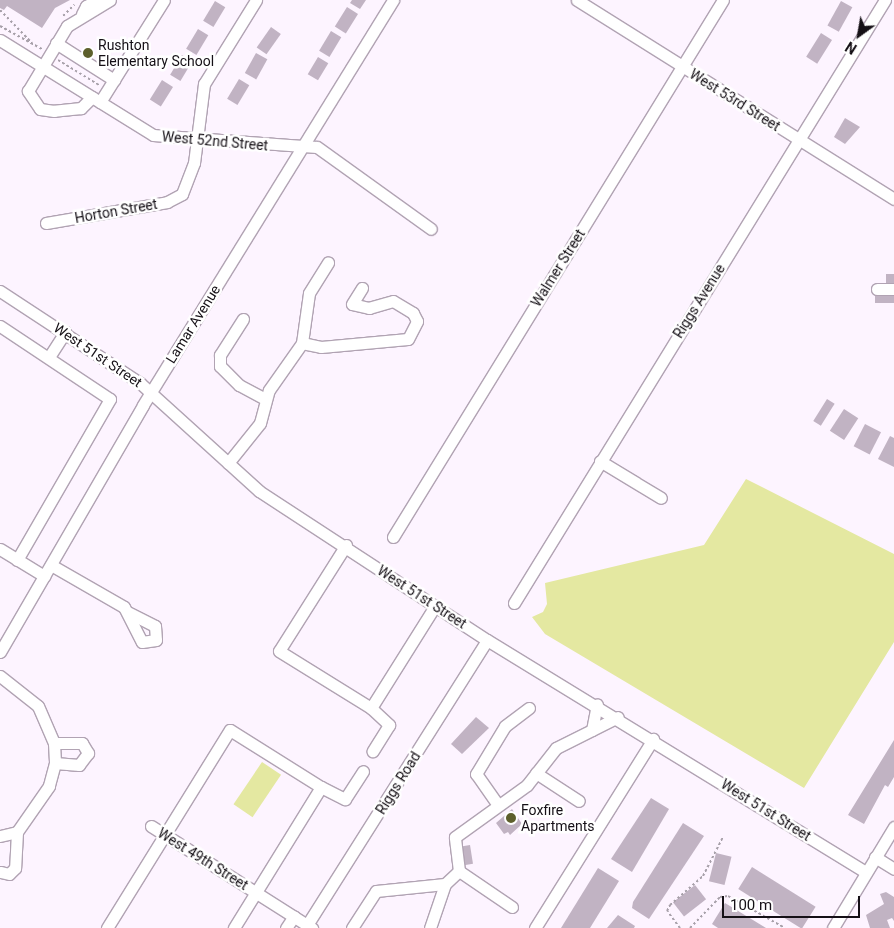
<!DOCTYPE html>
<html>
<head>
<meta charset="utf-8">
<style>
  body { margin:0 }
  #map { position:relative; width:894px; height:928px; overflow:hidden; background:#fdf4ff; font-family:Roboto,sans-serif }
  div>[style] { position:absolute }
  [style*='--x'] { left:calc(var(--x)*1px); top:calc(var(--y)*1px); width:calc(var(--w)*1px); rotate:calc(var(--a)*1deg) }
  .green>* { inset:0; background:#e4e8a1; transform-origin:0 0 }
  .building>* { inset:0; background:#c1b3c3; transform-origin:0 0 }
  .path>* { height:2px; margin-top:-1px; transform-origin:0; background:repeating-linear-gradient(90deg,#a7a0a9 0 2.5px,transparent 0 5px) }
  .roads { filter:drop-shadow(1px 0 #b1a3b3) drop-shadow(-1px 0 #b1a3b3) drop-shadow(0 1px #b1a3b3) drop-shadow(0 -1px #b1a3b3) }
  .minor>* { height:11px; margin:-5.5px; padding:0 5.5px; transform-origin:5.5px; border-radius:5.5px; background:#fff }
  .dots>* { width:14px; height:14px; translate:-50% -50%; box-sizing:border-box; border:2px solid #fff; border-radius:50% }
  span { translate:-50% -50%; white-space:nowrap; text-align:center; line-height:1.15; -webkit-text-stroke:5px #fff; paint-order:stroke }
  .poi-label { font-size:14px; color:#151016 }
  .left { translate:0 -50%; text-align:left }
  .street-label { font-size:14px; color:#151016 }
  .north { position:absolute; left:834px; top:10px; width:50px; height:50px; -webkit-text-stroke:4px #fff; paint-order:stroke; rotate:212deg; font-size:14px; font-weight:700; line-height:20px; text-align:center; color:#151016 }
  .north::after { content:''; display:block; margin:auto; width:18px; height:22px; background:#151016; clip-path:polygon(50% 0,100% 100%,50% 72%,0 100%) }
  .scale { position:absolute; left:722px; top:896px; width:138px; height:22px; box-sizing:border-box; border:2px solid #151016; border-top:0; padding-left:6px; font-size:15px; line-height:18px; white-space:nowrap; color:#151016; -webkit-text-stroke:4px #fff; paint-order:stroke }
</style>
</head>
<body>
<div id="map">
  <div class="green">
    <div style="clip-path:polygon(746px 479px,894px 554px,894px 642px,804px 788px,545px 634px,532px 617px,543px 612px,547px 604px,545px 583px,704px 545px)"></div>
    <div style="left:262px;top:762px;width:23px;height:51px;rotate:34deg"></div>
  </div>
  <div class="building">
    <div style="clip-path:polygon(0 0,70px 0,55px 8px,42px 28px,7px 6px,4px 10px,0 8px)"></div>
    <div style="clip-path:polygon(352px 0,366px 0,360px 9px,350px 3px)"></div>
    <div style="left:215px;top:1px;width:12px;height:23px;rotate:31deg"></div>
    <div style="left:841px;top:1px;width:13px;height:28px;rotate:29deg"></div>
    <div style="left:347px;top:7px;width:13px;height:23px;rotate:32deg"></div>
    <div style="left:271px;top:27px;width:12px;height:25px;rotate:35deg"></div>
    <div style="left:198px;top:29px;width:12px;height:23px;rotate:31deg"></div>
    <div style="left:331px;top:31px;width:12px;height:23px;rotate:31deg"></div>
    <div style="left:821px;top:33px;width:13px;height:28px;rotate:32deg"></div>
    <div style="left:256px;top:53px;width:13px;height:23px;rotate:29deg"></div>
    <div style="left:182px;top:55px;width:12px;height:23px;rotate:31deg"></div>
    <div style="left:318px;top:57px;width:12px;height:20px;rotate:31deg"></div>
    <div style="left:239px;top:79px;width:12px;height:23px;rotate:31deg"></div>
    <div style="left:162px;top:80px;width:13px;height:23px;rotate:32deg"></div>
    <div style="clip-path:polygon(845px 118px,860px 127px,845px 144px,834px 137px)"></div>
    <div style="left:886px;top:274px;width:8px;height:10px"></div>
    <div style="left:875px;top:294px;width:19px;height:9px"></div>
    <div style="left:827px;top:399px;width:9px;height:26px;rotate:32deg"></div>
    <div style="left:844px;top:409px;width:17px;height:26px;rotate:33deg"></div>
    <div style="left:865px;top:424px;width:18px;height:25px;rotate:27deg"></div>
    <div style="clip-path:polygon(890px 436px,894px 438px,894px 467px,878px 459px)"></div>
    <div style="clip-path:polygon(476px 717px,489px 728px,462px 754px,451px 744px)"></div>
    <div style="clip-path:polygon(894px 740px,894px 777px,888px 787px,885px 785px,864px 824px,848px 815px)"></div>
    <div style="clip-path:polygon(651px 798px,669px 809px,632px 872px,611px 859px)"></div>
    <div style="clip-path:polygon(512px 809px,522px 824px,510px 835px,508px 832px,504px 834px,496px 823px)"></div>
    <div style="clip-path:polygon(683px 823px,704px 836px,649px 919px,632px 908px,633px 902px)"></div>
    <div style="left:470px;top:845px;width:19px;height:9px;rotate:81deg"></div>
    <div style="left:716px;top:853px;width:16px;height:29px;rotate:14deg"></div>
    <div style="left:752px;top:867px;width:75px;height:26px;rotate:32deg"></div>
    <div style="clip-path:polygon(598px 868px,619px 881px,590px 928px,561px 928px)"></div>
    <div style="left:695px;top:885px;width:18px;height:28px;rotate:52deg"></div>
    <div style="clip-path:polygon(886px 892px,894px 897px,894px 921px,892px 918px,887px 920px,890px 928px,870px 928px,866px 915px,884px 904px,880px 894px)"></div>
    <div style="clip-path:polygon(725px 903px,766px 928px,718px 928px,712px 924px)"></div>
    <div style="clip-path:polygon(618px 915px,635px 926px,634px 928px,607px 928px)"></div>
  </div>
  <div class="path">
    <div style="--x:0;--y:10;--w:46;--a:45.9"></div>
    <div style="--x:63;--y:16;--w:16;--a:-45"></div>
    <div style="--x:0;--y:26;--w:48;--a:28.7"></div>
    <div style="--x:58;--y:60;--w:48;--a:31.4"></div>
    <div style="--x:680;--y:928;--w:21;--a:-127"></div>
    <div style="--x:667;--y:911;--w:7;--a:-63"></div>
    <div style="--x:670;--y:905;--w:44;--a:-41.3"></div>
    <div style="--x:703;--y:876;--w:44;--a:-62.9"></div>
    <div style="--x:690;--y:928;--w:43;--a:-45.9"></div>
    <div style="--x:720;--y:897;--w:8;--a:-7"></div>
    <div style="--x:728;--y:896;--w:65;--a:29.3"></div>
  </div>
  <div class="roads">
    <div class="minor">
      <div style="--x:577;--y:0;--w:374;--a:32.1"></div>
      <div style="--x:82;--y:14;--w:9;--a:-63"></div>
      <div style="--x:86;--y:6;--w:13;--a:-29"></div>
      <div style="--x:0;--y:40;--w:180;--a:31.8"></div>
      <div style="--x:153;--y:135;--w:164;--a:4.2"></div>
      <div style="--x:317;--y:147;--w:140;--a:35.7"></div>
      <div style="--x:56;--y:43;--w:69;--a:32.5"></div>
      <div style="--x:92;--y:97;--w:16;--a:135"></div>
      <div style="--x:81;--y:108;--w:27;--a:174"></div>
      <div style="--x:54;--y:111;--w:14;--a:-172"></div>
      <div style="--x:40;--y:109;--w:22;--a:-124"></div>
      <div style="--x:28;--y:91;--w:76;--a:-59"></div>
      <div style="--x:67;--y:26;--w:50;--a:-31.2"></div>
      <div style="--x:100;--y:102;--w:120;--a:-57.9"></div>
      <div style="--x:46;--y:223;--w:123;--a:-9.8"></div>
      <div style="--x:167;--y:202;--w:17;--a:-28"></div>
      <div style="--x:182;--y:194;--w:33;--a:-69"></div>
      <div style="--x:194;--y:163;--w:80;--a:-82.8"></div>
      <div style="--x:204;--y:84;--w:99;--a:-58.2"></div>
      <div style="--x:877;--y:289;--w:17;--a:0"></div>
      <div style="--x:0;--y:291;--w:168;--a:33.3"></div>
      <div style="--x:140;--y:383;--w:161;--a:42.2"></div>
      <div style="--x:259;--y:491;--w:272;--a:33.2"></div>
      <div style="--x:487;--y:640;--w:444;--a:31.5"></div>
      <div style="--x:243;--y:319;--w:43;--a:122.6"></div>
      <div style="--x:220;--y:355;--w:11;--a:90"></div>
      <div style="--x:220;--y:366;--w:27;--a:45"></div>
      <div style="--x:239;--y:385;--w:30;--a:28"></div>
      <div style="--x:0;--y:326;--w:132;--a:33.6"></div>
      <div style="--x:110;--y:399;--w:186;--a:120"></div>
      <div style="--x:302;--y:343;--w:19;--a:12"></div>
      <div style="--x:321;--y:347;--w:87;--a:-5.3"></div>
      <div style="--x:408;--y:339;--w:20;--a:-63"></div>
      <div style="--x:417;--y:321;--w:9;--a:-117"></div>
      <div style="--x:413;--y:313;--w:23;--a:-149"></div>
      <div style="--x:393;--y:301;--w:25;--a:164"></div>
      <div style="--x:369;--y:308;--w:17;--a:-167"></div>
      <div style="--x:352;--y:304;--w:19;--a:-58"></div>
      <div style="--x:49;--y:357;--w:30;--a:-57"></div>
      <div style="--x:600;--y:461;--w:71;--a:31.2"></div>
      <div style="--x:228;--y:463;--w:51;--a:-51.3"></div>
      <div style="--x:260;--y:423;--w:34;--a:-75"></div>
      <div style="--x:269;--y:390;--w:57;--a:-54.9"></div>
      <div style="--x:302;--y:343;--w:50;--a:-82"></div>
      <div style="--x:309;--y:293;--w:36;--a:-58"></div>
      <div style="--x:393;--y:537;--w:630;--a:-58.43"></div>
      <div style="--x:346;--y:545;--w:125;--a:122.3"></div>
      <div style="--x:279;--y:651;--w:108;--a:31.8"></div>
      <div style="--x:371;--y:708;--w:120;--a:-57.9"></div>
      <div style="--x:0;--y:549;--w:52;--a:31.5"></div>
      <div style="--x:51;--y:565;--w:84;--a:29.9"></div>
      <div style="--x:124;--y:607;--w:39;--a:63"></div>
      <div style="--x:142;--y:642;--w:14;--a:-8"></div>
      <div style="--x:156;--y:640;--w:14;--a:-94"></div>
      <div style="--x:155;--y:626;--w:30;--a:-153"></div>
      <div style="--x:514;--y:603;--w:708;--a:-58.4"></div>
      <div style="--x:0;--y:652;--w:285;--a:-59.9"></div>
      <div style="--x:143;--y:405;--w:476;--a:-58.3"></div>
      <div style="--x:0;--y:676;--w:48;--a:38.3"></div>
      <div style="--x:38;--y:706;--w:40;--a:66.6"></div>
      <div style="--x:54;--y:743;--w:20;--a:87"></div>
      <div style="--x:55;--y:763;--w:24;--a:105"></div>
      <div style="--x:49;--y:786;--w:56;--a:124.8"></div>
      <div style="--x:371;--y:708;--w:25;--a:43"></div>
      <div style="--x:389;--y:725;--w:31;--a:122"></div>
      <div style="--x:592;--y:730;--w:26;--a:-79"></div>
      <div style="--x:54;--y:743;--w:28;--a:0"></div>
      <div style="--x:82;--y:743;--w:12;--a:59"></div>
      <div style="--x:88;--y:753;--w:15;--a:127"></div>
      <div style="--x:79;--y:765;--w:24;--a:-175"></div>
      <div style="--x:536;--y:773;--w:51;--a:33.1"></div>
      <div style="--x:321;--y:787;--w:27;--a:27"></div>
      <div style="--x:345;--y:799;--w:33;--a:-57"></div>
      <div style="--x:498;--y:805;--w:38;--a:-125"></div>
      <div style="--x:476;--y:774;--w:56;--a:-58.9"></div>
      <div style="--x:505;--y:726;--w:30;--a:-37"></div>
      <div style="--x:151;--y:826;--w:191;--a:32.4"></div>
      <div style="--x:0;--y:836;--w:17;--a:-13"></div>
      <div style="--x:17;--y:832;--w:36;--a:93"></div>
      <div style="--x:15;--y:868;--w:8;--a:135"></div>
      <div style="--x:9;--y:874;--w:9;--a:-167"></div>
      <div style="--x:875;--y:857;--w:22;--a:32"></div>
      <div style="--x:459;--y:871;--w:64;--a:34.2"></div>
      <div style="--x:307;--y:925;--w:337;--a:-57.7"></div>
      <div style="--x:107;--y:928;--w:233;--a:-58.2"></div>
      <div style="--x:230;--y:730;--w:107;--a:32.1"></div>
      <div style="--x:321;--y:787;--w:166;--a:121.7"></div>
      <div style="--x:286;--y:928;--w:14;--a:-56"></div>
      <div style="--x:352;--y:928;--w:44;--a:-57"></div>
      <div style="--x:376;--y:891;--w:69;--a:-5.8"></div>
      <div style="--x:430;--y:928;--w:46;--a:-71.2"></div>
      <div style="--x:445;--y:884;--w:19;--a:-43"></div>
      <div style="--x:459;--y:871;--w:34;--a:-97"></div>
      <div style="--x:455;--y:837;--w:89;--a:-35.8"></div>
      <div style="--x:527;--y:785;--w:47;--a:-51.9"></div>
      <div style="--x:556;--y:748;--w:69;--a:-26.6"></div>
      <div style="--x:535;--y:928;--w:223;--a:-58"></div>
      <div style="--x:833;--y:928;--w:118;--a:-58.9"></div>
    </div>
  </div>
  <div class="dots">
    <div style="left:88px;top:53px;background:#5d5f2c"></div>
    <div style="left:511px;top:818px;background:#5d5f2c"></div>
  </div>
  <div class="poi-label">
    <span class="left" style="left:98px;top:53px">Rushton<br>Elementary School</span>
    <span class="left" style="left:521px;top:818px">Foxfire<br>Apartments</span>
  </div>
  <div class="street-label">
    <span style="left:735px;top:100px;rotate:32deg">West 53rd Street</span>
    <span style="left:215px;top:141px;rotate:5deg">West 52nd Street</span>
    <span style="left:116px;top:211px;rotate:-10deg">Horton Street</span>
    <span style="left:558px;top:268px;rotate:-58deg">Walmer Street</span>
    <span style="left:699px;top:301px;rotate:-58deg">Riggs Avenue</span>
    <span style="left:193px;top:324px;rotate:-58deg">Lamar Avenue</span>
    <span style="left:98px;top:355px;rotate:34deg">West 51st Street</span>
    <span style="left:422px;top:597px;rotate:33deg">West 51st Street</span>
    <span style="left:398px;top:783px;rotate:-58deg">Riggs Road</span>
    <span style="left:766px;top:810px;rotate:32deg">West 51st Street</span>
    <span style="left:203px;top:859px;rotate:32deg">West 49th Street</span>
  </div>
  <div class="north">N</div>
  <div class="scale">100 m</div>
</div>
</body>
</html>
